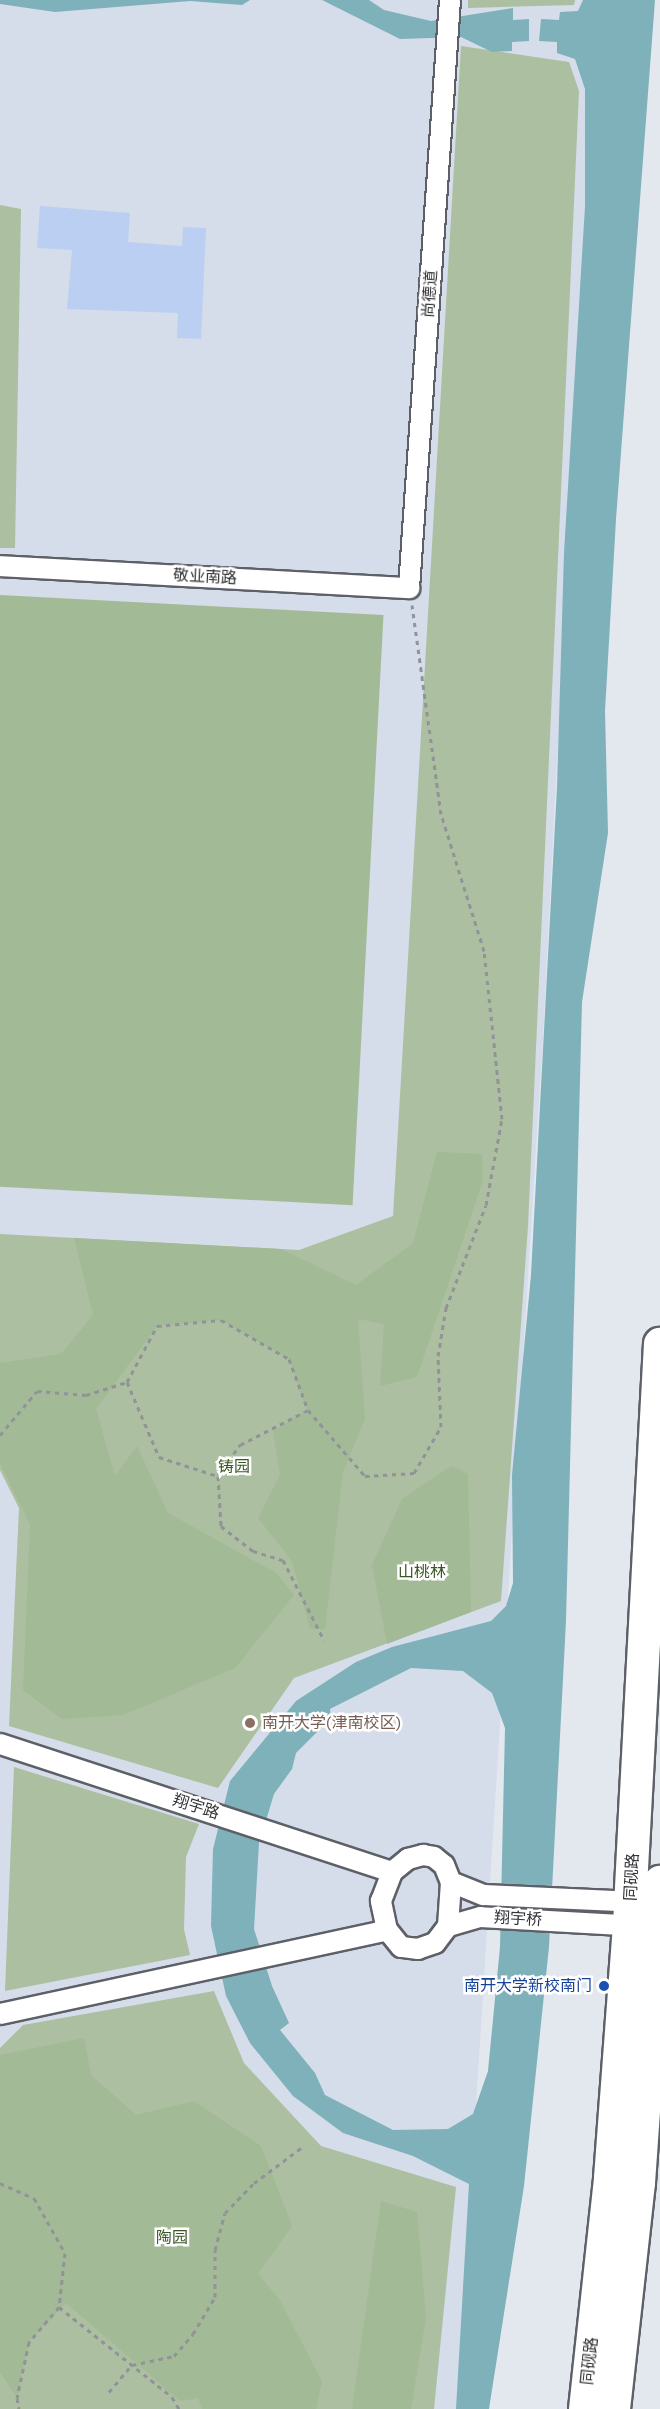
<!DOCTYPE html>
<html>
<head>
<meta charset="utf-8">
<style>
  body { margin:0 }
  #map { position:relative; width:660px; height:2409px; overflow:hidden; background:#e3e7ee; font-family:"Work Sans","Noto Sans SC",sans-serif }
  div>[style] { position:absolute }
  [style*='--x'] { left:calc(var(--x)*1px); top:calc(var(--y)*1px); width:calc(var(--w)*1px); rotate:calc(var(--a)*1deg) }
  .built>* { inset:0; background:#d5dcea }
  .green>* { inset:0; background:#acbfa1 }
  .forest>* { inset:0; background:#a3ba96; transform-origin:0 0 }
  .water>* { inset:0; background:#7eb1ba }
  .building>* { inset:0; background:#bbcff3 }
  .path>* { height:3px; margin-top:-1.5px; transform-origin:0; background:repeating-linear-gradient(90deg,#919398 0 4.5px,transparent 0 9px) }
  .roads { filter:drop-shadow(2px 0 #5d6067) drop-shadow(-2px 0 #5d6067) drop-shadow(0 2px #5d6067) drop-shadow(0 -2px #5d6067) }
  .minor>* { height:20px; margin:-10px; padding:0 10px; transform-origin:10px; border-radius:10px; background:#fff }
  .primary>* { height:32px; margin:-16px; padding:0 16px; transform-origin:16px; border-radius:16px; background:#fff }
  .dots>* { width:16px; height:16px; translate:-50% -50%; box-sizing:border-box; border:3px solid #fff; border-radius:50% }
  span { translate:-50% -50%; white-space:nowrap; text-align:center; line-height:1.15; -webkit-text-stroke:5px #fff; paint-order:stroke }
  .street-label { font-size:16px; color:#313235 }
  .park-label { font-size:16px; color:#3a5724 }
  .education-label { font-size:16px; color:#785e54 }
  .left { translate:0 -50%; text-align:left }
  .transit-label { font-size:16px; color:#164399 }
  .right { translate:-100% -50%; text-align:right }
</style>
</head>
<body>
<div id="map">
  <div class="built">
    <div style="clip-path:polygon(0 0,600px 0,585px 206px,543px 1037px,457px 2409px,0 2409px)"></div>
  </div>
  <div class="green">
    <div style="clip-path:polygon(468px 0,575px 0,574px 5px,468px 8px)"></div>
    <div style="clip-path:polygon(461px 46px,569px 62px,579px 91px,528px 1226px,501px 1601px,294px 1678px,218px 1788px,9px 1726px,19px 1508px,0 1470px,0 1234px,299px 1250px,393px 1216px)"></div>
    <div style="clip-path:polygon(0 205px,21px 209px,15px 548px,0 548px)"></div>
    <div style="clip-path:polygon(14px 1767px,199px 1824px,186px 1857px,184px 1929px,190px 1955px,5px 1991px)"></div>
    <div style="clip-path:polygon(214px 1991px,244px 2063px,321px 2146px,456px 2187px,434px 2409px,0 2409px,0 2048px,23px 2025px)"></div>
  </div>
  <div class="forest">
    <div style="left:0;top:595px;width:384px;height:591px;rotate:3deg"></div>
    <div style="clip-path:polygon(437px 1152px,482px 1154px,483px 1180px,417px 1377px,380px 1386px,384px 1324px,358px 1319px,365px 1419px,343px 1472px,325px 1629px,310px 1629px,292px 1561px,258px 1518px,280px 1475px,273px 1431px,307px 1410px,289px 1359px,221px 1320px,157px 1326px,96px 1409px,115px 1476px,137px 1446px,168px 1513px,276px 1573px,294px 1595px,235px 1668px,123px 1715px,62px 1719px,23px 1690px,30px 1525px,0 1463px,0 1363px,61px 1354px,93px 1315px,74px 1238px,281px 1249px,356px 1285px,413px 1243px)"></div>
    <div style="clip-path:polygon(451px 1466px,468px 1474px,471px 1612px,387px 1644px,372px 1565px,402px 1499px)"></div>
    <div style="clip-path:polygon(84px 2038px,91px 2075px,136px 2115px,194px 2101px,261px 2146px,292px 2226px,258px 2274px,279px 2299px,322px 2381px,316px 2409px,202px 2409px,198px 2398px,180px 2401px,66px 2303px,29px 2342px,17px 2398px,0 2372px,0 2055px)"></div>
    <div style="clip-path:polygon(381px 2201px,417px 2212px,426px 2317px,411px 2409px,352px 2409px)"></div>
  </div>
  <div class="water">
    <div style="clip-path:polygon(0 0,250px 0,242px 5px,190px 1px,55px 12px,0 4px)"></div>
    <div style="clip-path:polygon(322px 0,369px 0,384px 10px,431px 21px,513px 8px,513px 20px,529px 19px,529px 41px,512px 42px,512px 51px,492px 52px,461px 37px,400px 39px)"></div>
    <div style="clip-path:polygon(evenodd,583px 0,655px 0,616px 519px,605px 711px,608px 833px,582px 1002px,566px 1621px,549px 1947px,524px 2186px,489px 2409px,456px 2409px,469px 2184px,413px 2156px,343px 2133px,293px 2096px,250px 2043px,226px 1996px,211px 1926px,213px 1849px,230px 1781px,296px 1701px,356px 1662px,392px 1647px,491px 1621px,506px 1606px,513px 1583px,512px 1475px,531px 1275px,557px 787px,564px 553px,585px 206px,585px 89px,575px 59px,557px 53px,557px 42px,539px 41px,541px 19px,559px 20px,560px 12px,578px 11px,583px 0,411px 1668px,463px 1671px,492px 1693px,505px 1728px,500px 1947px,488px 2071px,473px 2114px,448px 2129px,393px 2130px,325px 2095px,315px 2073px,280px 2030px,289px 2023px,272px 1986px,254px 1929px,259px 1843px,274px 1794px,292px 1769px,296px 1753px,331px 1718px,330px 1709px,411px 1668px)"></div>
  </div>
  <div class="building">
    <div style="clip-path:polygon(40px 206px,130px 213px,128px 242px,182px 246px,183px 227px,206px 228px,201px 339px,177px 338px,178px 313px,67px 309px,72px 250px,37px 248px)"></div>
  </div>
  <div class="path">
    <div style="--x:127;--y:1382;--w:82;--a:66.9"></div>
    <div style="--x:159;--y:1457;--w:62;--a:17.9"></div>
    <div style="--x:218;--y:1476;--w:50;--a:86.6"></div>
    <div style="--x:221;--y:1526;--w:41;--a:38"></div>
    <div style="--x:253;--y:1551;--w:31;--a:17"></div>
    <div style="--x:283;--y:1560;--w:90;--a:62.9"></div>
    <div style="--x:0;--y:1435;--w:57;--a:-49.9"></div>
    <div style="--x:37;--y:1391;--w:49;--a:4.7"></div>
    <div style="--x:86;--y:1395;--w:43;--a:-17.6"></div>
    <div style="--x:127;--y:1382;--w:64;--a:-61.8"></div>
    <div style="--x:157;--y:1326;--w:64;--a:-5.4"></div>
    <div style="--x:221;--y:1320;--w:78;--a:29.8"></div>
    <div style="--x:289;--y:1359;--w:54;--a:69.6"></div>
    <div style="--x:308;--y:1410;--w:87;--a:49.2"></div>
    <div style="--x:365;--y:1476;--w:49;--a:-3.5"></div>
    <div style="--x:414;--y:1473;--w:53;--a:-59.6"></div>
    <div style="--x:441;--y:1427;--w:71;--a:-92.4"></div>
    <div style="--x:438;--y:1356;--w:49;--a:-80.5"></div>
    <div style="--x:446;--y:1308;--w:110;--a:-68.8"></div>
    <div style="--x:486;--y:1205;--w:87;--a:-79.5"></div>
    <div style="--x:502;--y:1119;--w:169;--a:-96.1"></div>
    <div style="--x:484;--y:951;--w:144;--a:-107.4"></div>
    <div style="--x:441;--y:814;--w:211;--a:-97.9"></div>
    <div style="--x:218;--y:1476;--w:38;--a:-55"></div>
    <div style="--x:240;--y:1445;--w:76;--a:-27.2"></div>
    <div style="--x:0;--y:2183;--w:37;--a:24"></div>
    <div style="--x:34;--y:2198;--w:63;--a:60.6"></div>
    <div style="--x:65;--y:2253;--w:54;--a:96.3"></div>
    <div style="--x:59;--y:2307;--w:46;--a:130.6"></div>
    <div style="--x:29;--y:2342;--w:57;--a:102.1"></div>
    <div style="--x:17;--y:2398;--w:11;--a:80"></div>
    <div style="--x:59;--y:2307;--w:144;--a:38.5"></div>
    <div style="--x:172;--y:2397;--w:14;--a:60"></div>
    <div style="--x:109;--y:2392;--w:35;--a:-50"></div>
    <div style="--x:132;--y:2365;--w:43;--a:-12.1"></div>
    <div style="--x:174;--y:2356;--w:29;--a:-49"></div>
    <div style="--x:193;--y:2334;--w:43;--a:-59.3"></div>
    <div style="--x:215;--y:2297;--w:47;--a:-90"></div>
    <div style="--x:215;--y:2250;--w:38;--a:-75"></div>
    <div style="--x:225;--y:2213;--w:42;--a:-46"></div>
    <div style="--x:254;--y:2183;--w:59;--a:-36.7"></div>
  </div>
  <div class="roads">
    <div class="minor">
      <div style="--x:0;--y:566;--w:410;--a:3.1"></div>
      <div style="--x:409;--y:588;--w:589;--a:-86.01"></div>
      <div style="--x:0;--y:1744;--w:412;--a:18.1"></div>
      <div style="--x:448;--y:1926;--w:44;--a:-86.1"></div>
      <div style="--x:639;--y:1926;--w:159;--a:-176.8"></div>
      <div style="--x:480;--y:1917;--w:33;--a:164"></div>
      <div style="--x:448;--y:1926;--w:21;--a:127"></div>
      <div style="--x:435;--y:1943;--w:18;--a:161"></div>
      <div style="--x:418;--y:1949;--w:17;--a:-173"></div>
      <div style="--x:401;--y:1947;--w:22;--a:-129"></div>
      <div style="--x:387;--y:1930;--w:30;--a:-102"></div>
      <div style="--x:381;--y:1901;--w:31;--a:-69"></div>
      <div style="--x:392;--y:1872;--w:21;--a:-39"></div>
      <div style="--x:408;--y:1859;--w:16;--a:-15"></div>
      <div style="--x:423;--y:1855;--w:11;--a:10"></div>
      <div style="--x:434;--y:1857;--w:13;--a:39"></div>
      <div style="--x:444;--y:1865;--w:18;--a:68"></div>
      <div style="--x:451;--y:1882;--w:35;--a:22"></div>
      <div style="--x:484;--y:1895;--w:157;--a:2.6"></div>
      <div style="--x:0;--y:2014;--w:396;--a:-12.2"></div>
    </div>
    <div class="primary">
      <div style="--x:585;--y:2409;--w:232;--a:-83.8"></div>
      <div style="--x:610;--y:2178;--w:254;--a:-85.7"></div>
      <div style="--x:629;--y:1925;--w:582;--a:-86.95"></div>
      <div style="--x:614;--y:2409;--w:227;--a:-83.7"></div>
      <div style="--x:639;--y:2183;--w:302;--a:-86"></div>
    </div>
  </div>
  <div class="dots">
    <div style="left:250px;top:1723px;background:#8d6e63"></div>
    <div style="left:604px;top:1986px;background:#1a4fb4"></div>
  </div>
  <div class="street-label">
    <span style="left:430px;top:294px;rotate:-86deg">尚德道</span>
    <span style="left:205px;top:577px;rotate:3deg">敬业南路</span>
    <span style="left:196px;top:1807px;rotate:18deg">翔宇路</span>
    <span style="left:632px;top:1877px;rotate:-87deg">同砚路</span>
    <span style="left:518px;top:1919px;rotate:3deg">翔宇桥</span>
    <span style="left:590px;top:2361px;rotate:-84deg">同砚路</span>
  </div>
  <div class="park-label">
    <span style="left:234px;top:1467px">铸园</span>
    <span style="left:422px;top:1572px">山桃林</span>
    <span style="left:172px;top:2238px">陶园</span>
  </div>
  <div class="education-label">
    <span class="left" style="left:262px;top:1723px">南开大学(津南校区)</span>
  </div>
  <div class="transit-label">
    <span class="right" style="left:592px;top:1986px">南开大学新校南门</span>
  </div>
</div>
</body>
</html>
